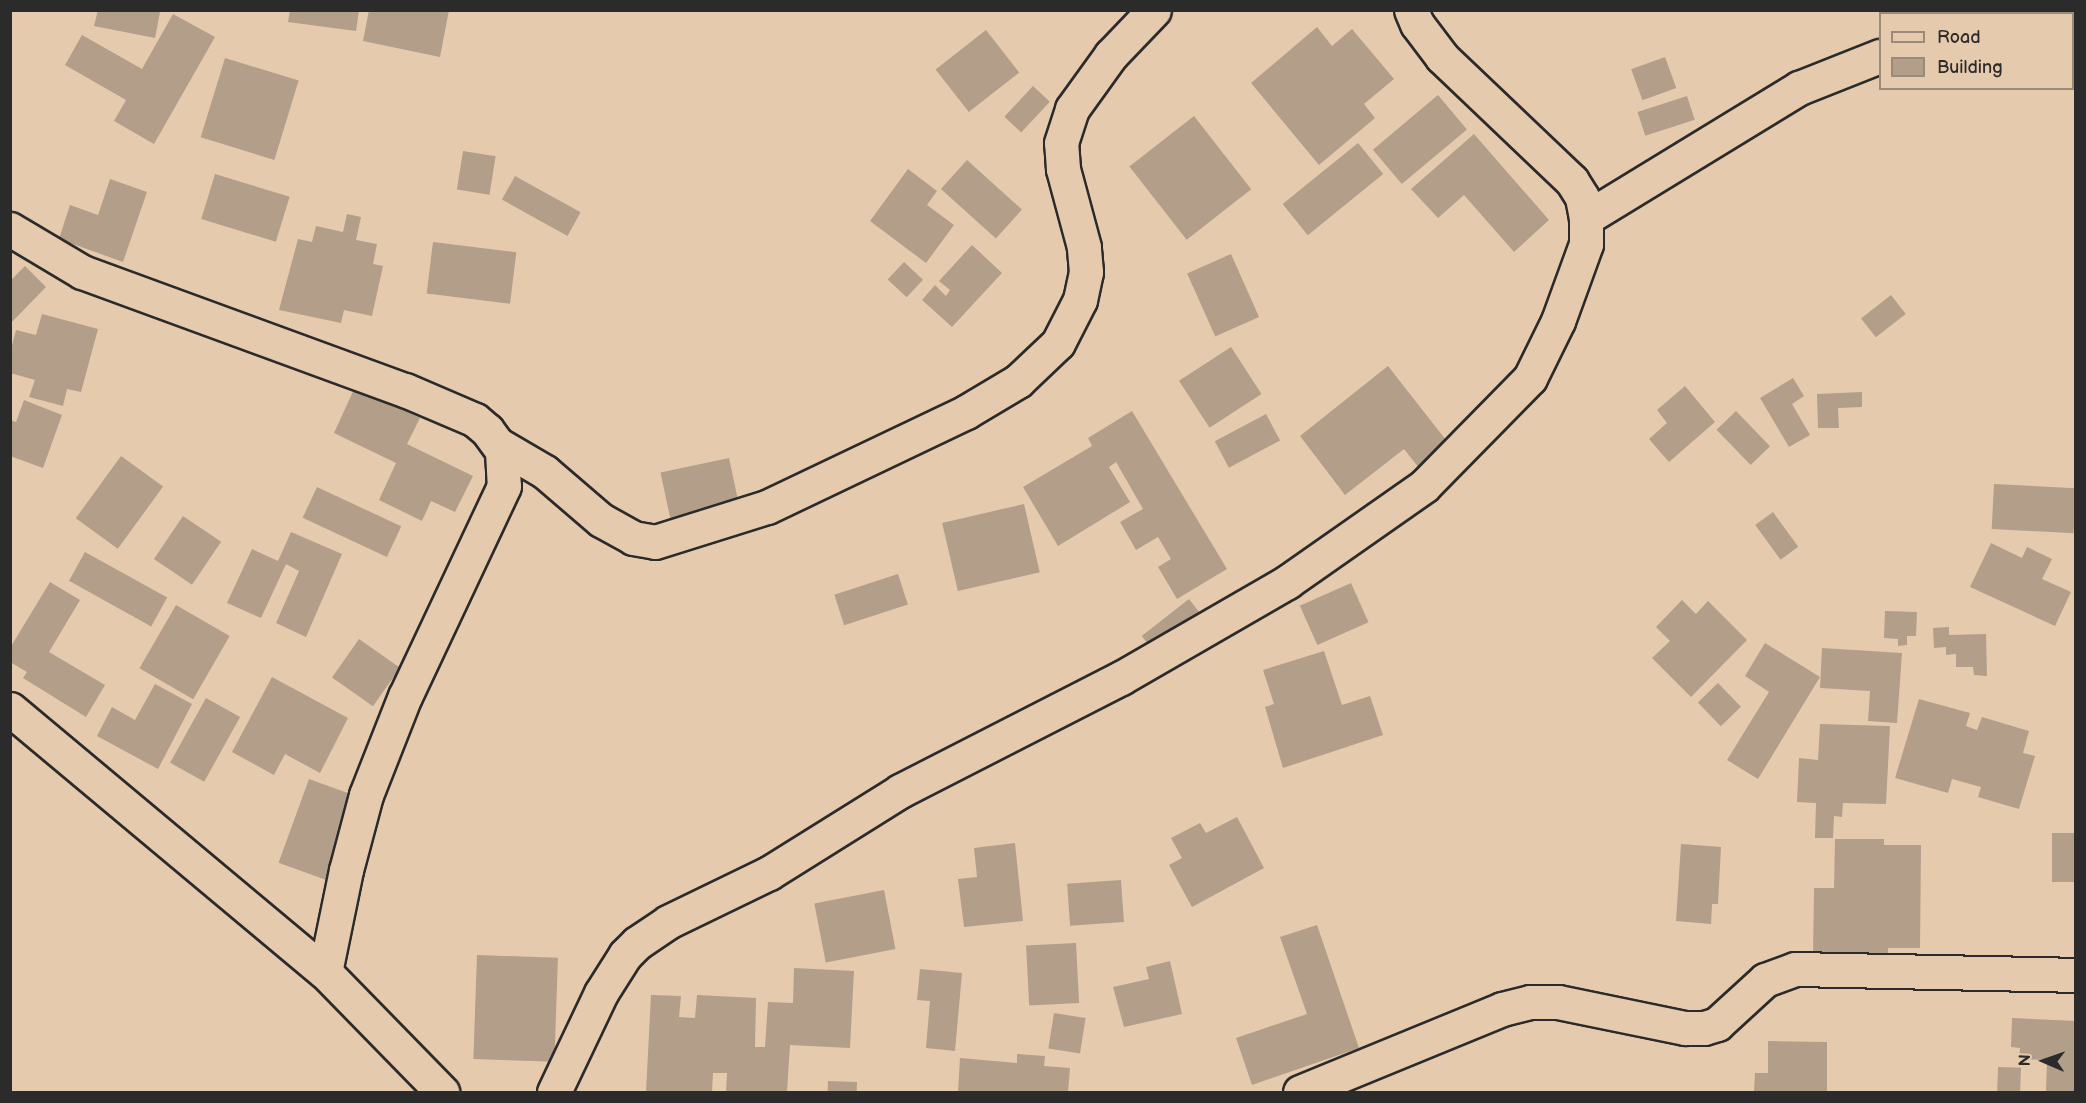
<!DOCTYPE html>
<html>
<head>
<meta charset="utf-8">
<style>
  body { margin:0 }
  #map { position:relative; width:2086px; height:1103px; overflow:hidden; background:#e6caad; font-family:"Balsamiq Sans",sans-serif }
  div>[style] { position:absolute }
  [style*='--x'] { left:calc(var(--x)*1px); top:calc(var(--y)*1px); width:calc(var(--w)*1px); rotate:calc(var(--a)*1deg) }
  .building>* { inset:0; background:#b29e89; transform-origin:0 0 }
  .roads { filter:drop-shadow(2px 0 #2b2b2b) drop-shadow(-2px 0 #2b2b2b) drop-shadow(0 2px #2b2b2b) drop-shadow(0 -2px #2b2b2b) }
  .minor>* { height:33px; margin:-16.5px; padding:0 16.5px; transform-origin:16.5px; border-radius:16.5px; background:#e6caad }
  span { translate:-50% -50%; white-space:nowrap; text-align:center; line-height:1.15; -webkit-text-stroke:4.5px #e6caad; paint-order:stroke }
  .frame { position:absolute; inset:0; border:12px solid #2b2b2b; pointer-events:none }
  .legend { position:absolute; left:1879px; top:12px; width:195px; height:78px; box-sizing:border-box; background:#e6caad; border:2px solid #9b8a79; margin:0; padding:8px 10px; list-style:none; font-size:18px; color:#2b2b2b }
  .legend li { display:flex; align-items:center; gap:12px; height:30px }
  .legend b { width:30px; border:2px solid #9b8a79 }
  .north { position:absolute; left:2014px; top:1031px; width:60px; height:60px; -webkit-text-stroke:4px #e6caad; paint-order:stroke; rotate:272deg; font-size:16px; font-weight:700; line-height:24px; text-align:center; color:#2b2b2b }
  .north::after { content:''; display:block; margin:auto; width:21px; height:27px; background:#2b2b2b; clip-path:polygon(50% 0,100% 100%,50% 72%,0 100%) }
</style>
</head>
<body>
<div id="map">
  <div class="building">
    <div style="clip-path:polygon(98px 10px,160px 12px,155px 38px,94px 26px)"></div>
    <div style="clip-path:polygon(290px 10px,359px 10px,356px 31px,288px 22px)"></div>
    <div style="clip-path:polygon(369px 10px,449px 10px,440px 57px,363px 41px)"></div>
    <div style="clip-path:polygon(173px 14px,215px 37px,154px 144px,114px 121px,126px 100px,65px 65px,82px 35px,142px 69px)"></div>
    <div style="clip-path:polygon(1317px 27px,1332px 46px,1352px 29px,1394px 79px,1364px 104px,1375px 118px,1319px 165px,1251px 83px)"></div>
    <div style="left:986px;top:30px;width:54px;height:64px;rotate:52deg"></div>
    <div style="left:1665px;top:57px;width:33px;height:36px;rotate:70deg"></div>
    <div style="left:225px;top:58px;width:77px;height:83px;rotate:17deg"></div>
    <div style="left:1033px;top:86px;width:23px;height:42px;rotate:43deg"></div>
    <div style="left:1438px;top:95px;width:45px;height:85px;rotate:50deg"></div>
    <div style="left:1687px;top:96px;width:25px;height:52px;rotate:72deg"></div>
    <div style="left:1194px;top:116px;width:93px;height:82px;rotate:52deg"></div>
    <div style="clip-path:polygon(1474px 134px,1549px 220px,1514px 252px,1464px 195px,1438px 218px,1411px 189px)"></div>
    <div style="left:1358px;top:143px;width:40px;height:97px;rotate:51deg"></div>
    <div style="left:463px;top:151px;width:33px;height:39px;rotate:9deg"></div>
    <div style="left:967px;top:160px;width:74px;height:39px;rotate:42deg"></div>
    <div style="clip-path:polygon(908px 169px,937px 191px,927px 205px,954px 225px,926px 263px,870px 221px)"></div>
    <div style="left:215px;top:174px;width:78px;height:47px;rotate:17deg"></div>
    <div style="left:515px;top:176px;width:75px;height:27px;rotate:29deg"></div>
    <div style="clip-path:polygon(110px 179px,147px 192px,123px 262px,59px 239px,70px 205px,98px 215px)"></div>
    <div style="clip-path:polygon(347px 214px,361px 217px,356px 240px,377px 244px,373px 264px,383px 266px,372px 316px,344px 310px,341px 323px,279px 310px,298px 239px,312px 242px,316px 226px,343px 232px)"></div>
    <div style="left:433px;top:242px;width:84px;height:52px;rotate:7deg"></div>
    <div style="clip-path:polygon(972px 245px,1002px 273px,952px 327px,922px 300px,935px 285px,946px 296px,950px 290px,939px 281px)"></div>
    <div style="left:1231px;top:254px;width:69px;height:48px;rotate:66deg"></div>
    <div style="left:904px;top:262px;width:26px;height:24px;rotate:43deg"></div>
    <div style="clip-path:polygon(25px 266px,46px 287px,10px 324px,10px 281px)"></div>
    <div style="left:1891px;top:295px;width:24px;height:38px;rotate:52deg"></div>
    <div style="clip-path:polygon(42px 314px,98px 329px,81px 392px,67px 389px,63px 406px,29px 397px,35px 380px,10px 373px,10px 353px,16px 330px,36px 335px)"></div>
    <div style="left:1231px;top:347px;width:56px;height:62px;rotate:57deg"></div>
    <div style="clip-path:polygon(1388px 366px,1453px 449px,1423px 473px,1404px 449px,1345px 495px,1300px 436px)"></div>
    <div style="clip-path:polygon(1793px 378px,1804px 396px,1792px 404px,1810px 435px,1789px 447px,1760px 398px)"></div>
    <div style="clip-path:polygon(1685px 386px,1715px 422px,1669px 462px,1649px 439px,1667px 423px,1657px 410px)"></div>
    <div style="clip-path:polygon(355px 387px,420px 418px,407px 444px,473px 476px,455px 512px,431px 501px,422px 521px,379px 500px,396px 463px,334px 433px)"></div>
    <div style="clip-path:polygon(1862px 392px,1862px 407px,1838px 408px,1839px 428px,1818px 428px,1817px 394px)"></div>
    <div style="clip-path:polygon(24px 400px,62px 415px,43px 468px,10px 456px,10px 420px,16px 422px)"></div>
    <div style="clip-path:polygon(1132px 411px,1227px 569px,1177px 599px,1158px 567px,1171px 559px,1158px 537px,1136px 550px,1120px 522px,1143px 509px,1116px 462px,1109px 467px,1130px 502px,1058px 546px,1023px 487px,1092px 446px,1088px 438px)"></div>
    <div style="left:1736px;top:411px;width:49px;height:27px;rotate:46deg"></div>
    <div style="left:1266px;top:414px;width:30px;height:58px;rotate:62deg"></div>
    <div style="left:121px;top:456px;width:52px;height:77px;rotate:36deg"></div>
    <div style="left:729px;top:458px;width:55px;height:70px;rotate:78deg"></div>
    <div style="left:1994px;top:484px;width:82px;height:45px;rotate:3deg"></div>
    <div style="left:317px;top:487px;width:93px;height:34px;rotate:25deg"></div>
    <div style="left:1024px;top:504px;width:70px;height:84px;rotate:77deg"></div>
    <div style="left:1773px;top:512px;width:43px;height:22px;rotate:54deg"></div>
    <div style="left:183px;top:516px;width:46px;height:52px;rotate:34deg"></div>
    <div style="clip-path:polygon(291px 532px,342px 554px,306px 637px,276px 623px,299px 571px,286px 564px,261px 618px,227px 603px,252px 549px,278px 561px)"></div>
    <div style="clip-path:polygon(1991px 543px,2022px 558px,2027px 547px,2052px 559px,2042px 579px,2071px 592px,2055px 626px,1970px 587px)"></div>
    <div style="left:85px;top:552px;width:94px;height:33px;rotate:29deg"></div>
    <div style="left:898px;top:574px;width:32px;height:67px;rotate:72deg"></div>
    <div style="clip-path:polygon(50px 582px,80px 600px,49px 652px,105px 685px,86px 717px,23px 678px,27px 672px,10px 662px,10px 648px)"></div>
    <div style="left:1351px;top:583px;width:43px;height:56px;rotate:66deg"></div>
    <div style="left:1189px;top:599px;width:18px;height:60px;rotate:52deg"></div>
    <div style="clip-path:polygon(1682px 600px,1696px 614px,1708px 601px,1747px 640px,1691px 697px,1652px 658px,1670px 641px,1656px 627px)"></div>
    <div style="left:176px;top:605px;width:62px;height:73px;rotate:30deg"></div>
    <div style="clip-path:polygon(1885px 611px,1917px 612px,1916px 636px,1907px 636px,1907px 645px,1898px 646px,1898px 639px,1884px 638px)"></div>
    <div style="clip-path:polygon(1949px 627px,1949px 635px,1986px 634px,1987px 676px,1974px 675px,1973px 667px,1956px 667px,1956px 654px,1946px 655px,1946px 647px,1934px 648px,1933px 628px)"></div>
    <div style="left:359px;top:639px;width:50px;height:47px;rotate:35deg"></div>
    <div style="clip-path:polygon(1765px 643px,1820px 677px,1758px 779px,1727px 760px,1769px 692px,1745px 676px)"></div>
    <div style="clip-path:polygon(1822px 648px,1902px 653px,1897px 723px,1868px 721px,1870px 691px,1820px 688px)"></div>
    <div style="clip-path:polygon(1324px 651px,1342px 705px,1370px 696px,1383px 735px,1283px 768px,1265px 707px,1274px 704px,1263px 670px)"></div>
    <div style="clip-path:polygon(272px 677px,348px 718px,320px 773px,285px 754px,274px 775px,232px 752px)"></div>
    <div style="left:1718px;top:683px;width:33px;height:28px;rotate:46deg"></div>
    <div style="clip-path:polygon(155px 684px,192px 704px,158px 769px,97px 736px,112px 707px,135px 720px)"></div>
    <div style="left:206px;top:698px;width:39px;height:74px;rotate:29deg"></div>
    <div style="clip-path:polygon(1919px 699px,1970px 713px,1966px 726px,1977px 730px,1982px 717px,2029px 731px,2023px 753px,2035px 756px,2019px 809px,1978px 797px,1981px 787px,1952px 779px,1948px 793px,1895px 778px)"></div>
    <div style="clip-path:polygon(1820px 724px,1890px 726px,1886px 804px,1843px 803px,1842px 817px,1834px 816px,1833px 838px,1815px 838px,1816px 803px,1797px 802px,1799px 758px,1818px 760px)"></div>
    <div style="left:309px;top:779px;width:50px;height:89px;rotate:20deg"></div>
    <div style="clip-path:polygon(1237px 817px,1264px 868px,1192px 907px,1169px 865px,1182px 858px,1171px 838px,1200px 823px,1206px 833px)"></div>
    <div style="left:2052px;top:833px;width:24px;height:49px"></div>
    <div style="clip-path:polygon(1835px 839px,1884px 839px,1884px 845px,1921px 845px,1920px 948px,1888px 948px,1888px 960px,1813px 959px,1814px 888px,1834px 888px)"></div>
    <div style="clip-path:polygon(1015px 843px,1023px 921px,964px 927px,958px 879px,977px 877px,974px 848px)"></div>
    <div style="clip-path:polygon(1681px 844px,1721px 847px,1718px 904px,1712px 904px,1711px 924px,1676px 921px)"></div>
    <div style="left:1121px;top:880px;width:42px;height:54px;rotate:86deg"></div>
    <div style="left:884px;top:890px;width:60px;height:71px;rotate:79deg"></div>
    <div style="clip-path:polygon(1317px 925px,1359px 1048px,1252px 1085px,1236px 1038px,1307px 1014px,1280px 937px)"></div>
    <div style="left:1076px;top:943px;width:60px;height:50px;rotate:87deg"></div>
    <div style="left:477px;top:955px;width:81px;height:104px;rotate:2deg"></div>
    <div style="clip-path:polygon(1170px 961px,1182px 1014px,1124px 1027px,1113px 987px,1149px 979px,1146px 967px)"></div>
    <div style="clip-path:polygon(794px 968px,854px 971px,850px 1048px,790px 1045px,787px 1092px,726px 1092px,727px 1073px,713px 1073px,712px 1092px,646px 1092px,651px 995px,681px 996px,679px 1017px,695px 1018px,697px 995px,756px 998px,755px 1047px,765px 1047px,768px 1002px,793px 1003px)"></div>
    <div style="clip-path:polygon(920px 969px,962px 973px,955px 1051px,926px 1048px,930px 1001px,917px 1000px)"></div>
    <div style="left:1054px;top:1013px;width:32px;height:36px;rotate:9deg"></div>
    <div style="clip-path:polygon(2012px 1018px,2076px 1021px,2076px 1092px,2046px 1092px,2047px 1060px,2019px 1059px,2020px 1048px,2011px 1047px)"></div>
    <div style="clip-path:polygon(1768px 1041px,1827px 1042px,1827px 1092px,1754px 1092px,1755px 1073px,1768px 1073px)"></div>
    <div style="clip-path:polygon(1017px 1054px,1045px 1056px,1044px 1066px,1070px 1068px,1068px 1092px,958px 1092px,960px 1058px,1017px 1063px)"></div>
    <div style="left:1998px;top:1067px;width:23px;height:25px;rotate:2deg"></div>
    <div style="left:828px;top:1081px;width:29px;height:11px;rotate:2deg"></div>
  </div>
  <div class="roads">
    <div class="minor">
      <div style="--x:1989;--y:14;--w:9;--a:-27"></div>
      <div style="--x:1586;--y:218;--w:250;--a:-31.4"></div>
      <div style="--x:1799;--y:88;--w:87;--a:-21.6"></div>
      <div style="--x:10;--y:229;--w:84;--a:30.8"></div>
      <div style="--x:82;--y:272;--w:344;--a:20.1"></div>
      <div style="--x:405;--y:390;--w:76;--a:23.2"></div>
      <div style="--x:475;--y:420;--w:16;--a:40"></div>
      <div style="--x:487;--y:430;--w:26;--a:54"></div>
      <div style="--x:502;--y:451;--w:35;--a:87"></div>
      <div style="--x:504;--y:486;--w:232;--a:115.2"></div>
      <div style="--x:405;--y:696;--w:106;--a:111.5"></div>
      <div style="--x:366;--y:795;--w:78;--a:104.9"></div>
      <div style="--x:346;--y:870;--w:104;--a:101.6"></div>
      <div style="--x:499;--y:445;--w:53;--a:30.4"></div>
      <div style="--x:545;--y:472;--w:74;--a:40.6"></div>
      <div style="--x:601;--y:520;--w:37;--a:29"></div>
      <div style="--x:633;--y:538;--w:22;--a:10"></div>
      <div style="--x:655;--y:542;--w:117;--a:-17.4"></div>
      <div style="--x:767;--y:507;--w:221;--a:-25.5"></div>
      <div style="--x:966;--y:412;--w:61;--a:-30.8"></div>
      <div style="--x:1018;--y:381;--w:55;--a:-43.5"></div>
      <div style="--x:1058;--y:343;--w:48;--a:-62.9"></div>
      <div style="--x:1080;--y:300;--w:29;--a:-78"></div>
      <div style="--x:1086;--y:272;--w:25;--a:-95"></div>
      <div style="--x:1084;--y:247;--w:81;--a:-105.1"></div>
      <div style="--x:1063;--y:169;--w:26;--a:-94"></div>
      <div style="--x:1061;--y:143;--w:36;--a:-72"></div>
      <div style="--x:1072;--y:109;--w:67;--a:-54.2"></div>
      <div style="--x:1111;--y:55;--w:62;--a:-46.3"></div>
      <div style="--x:10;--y:709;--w:410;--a:39.9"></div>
      <div style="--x:325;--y:972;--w:168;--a:45.7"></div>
      <div style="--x:554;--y:1092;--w:110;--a:-64.6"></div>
      <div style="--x:601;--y:993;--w:45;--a:-57.7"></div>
      <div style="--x:625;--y:955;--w:17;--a:-45"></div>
      <div style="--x:637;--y:943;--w:37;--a:-34"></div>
      <div style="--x:668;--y:922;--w:112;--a:-25.9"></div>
      <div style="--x:769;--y:873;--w:155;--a:-32"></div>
      <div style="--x:900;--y:791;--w:248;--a:-27.1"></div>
      <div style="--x:1121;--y:678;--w:192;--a:-30"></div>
      <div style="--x:1287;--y:582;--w:167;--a:-35"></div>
      <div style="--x:1424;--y:486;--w:151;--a:-45.5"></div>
      <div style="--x:1530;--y:378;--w:64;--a:-63.8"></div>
      <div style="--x:1558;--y:321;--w:82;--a:-70"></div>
      <div style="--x:1586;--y:244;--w:26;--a:-90"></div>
      <div style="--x:1586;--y:218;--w:21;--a:-101"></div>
      <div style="--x:1582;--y:197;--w:19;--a:-122"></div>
      <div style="--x:1572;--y:181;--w:180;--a:-136.4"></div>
      <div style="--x:1442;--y:57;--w:41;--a:-127.1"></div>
      <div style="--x:1417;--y:24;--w:15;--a:-113"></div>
      <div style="--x:1300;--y:1092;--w:218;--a:-22.3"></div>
      <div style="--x:1502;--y:1009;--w:29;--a:-14"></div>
      <div style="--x:1530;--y:1002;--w:28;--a:0"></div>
      <div style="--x:1558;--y:1002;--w:130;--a:11.6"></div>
      <div style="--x:1685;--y:1028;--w:19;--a:0"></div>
      <div style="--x:1704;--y:1028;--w:14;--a:-17"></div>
      <div style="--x:1717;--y:1024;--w:65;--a:-42.5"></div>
      <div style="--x:1765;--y:980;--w:32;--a:-20"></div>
      <div style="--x:1795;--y:969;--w:281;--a:1.2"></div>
    </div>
  </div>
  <div class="frame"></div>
  <ul class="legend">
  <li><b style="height:8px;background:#e6caad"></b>Road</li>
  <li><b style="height:16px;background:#b29e89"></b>Building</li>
  </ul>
  <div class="north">N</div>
</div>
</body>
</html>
